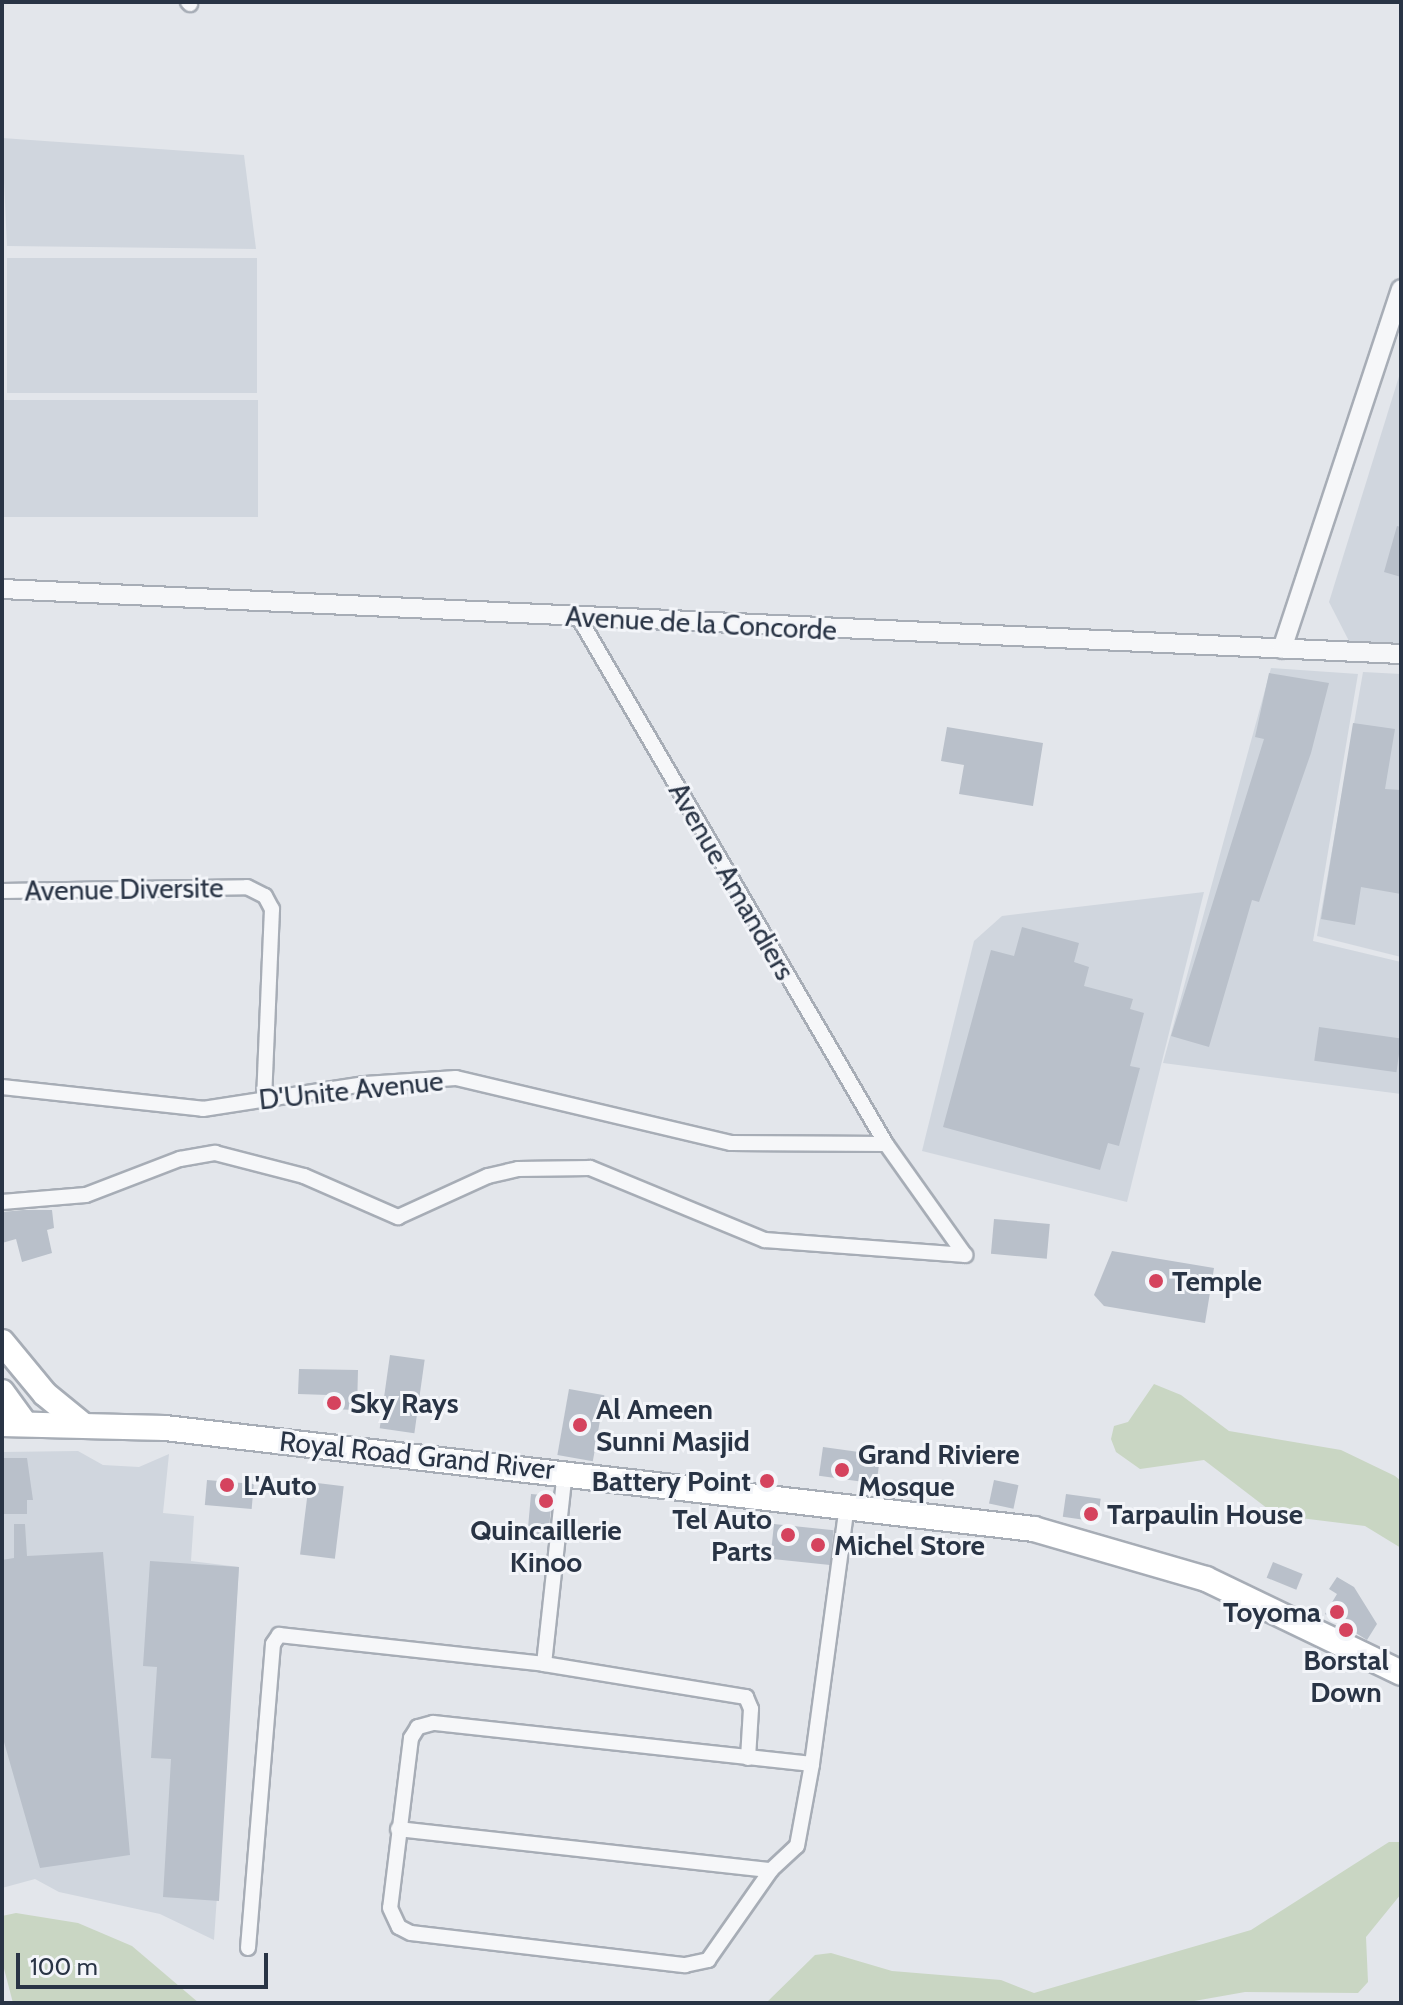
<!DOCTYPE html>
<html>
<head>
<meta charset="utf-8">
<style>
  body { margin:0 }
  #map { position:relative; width:1403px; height:2005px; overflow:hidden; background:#e3e6eb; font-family:Cabin,sans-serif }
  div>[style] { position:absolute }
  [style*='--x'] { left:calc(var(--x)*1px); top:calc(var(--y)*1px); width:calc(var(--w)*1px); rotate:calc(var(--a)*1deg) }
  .built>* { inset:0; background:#d0d6de; transform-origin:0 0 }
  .green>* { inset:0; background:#c9d6c3 }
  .building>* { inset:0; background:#b9c0ca; transform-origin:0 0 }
  .roads { filter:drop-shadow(2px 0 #a7adb6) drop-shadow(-2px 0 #a7adb6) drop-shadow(0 2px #a7adb6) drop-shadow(0 -2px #a7adb6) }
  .minor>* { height:14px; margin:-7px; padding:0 7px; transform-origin:7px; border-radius:7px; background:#f6f7f9 }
  .tertiary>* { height:18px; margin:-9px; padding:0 9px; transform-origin:9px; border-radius:9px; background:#f6f7f9 }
  .primary>* { height:24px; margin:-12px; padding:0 12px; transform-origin:12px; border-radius:12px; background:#fff }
  .dots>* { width:22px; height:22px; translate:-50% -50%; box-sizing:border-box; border:4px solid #f3f5f9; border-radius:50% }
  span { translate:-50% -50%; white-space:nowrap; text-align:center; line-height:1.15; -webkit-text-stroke:6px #f3f5f9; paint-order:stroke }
  .street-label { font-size:28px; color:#293445 }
  .poi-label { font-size:28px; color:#293445; font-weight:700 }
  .left { translate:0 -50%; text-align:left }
  .right { translate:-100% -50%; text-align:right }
  .frame { position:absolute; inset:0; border:4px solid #293445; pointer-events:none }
  .scale { position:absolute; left:16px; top:1953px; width:252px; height:36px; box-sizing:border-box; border:4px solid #293445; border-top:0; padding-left:10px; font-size:24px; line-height:28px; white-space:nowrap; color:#293445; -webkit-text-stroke:6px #f3f5f9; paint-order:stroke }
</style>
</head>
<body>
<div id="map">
  <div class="built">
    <div style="clip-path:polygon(2px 138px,244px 155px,256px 249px,7px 246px)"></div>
    <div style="left:7px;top:258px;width:250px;height:135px"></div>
    <div style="clip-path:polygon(1401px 370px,1401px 647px,1351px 645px,1329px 602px)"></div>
    <div style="left:2px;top:400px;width:256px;height:117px"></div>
    <div style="clip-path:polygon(1271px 668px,1358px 674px,1313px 941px,1401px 962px,1401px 1094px,1163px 1063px)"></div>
    <div style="clip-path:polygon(1363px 672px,1401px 674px,1401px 957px,1317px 936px)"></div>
    <div style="clip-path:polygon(1204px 892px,1127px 1202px,922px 1151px,974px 941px,1002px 916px)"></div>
    <div style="clip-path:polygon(78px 1451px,103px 1465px,139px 1467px,169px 1454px,163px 1513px,194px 1516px,191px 1561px,239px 1567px,214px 1940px,160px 1914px,59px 1892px,35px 1879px,2px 1888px,2px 1452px)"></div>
  </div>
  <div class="green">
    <div style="clip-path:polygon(1154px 1384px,1181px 1395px,1229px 1431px,1341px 1450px,1395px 1476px,1401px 1481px,1401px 1548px,1365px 1526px,1276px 1515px,1204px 1460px,1140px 1469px,1116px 1452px,1111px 1439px,1114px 1426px,1128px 1422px)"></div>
    <div style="clip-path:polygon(1389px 1842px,1401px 1842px,1401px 1894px,1366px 1937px,1368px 1982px,1358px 1993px,1245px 1992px,1183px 2003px,766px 2003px,815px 1955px,831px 1953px,892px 1971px,1001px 1980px,1034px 1993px,1251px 1930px)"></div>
    <div style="clip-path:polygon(16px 1913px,78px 1923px,132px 1946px,199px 2003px,13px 2003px,2px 1961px,2px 1916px)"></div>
  </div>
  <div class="building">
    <div style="clip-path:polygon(1397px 526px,1401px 527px,1401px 577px,1384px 572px)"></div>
    <div style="clip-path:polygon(1269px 673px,1329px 683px,1311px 753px,1259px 902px,1252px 900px,1209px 1047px,1171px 1036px,1264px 739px,1255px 737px)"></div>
    <div style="clip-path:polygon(1353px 723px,1395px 729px,1385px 789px,1401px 790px,1401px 894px,1361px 887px,1355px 925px,1321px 919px)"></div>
    <div style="clip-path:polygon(947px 727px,1043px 743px,1033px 806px,959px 794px,964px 765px,941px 761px)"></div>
    <div style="clip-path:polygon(1022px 927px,1079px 943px,1074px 962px,1089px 967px,1084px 986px,1133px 999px,1130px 1009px,1144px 1013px,1130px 1066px,1140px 1068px,1119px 1146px,1108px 1143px,1100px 1170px,943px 1127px,991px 950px,1014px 956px)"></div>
    <div style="left:1319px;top:1027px;width:83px;height:34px;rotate:8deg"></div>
    <div style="clip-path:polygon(23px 1210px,52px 1210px,54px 1228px,47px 1230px,52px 1253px,22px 1262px,16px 1239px,2px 1243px,2px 1212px)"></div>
    <div style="left:994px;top:1219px;width:56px;height:35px;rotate:5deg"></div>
    <div style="clip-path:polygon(1112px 1251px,1214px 1268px,1205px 1323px,1104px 1306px,1094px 1295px)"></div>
    <div style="left:390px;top:1355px;width:35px;height:74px;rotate:8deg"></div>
    <div style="clip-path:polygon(299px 1369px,358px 1370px,357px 1410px,328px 1409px,328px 1395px,298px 1394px)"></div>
    <div style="left:569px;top:1389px;width:36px;height:67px;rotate:10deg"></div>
    <div style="left:823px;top:1447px;width:58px;height:29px;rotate:8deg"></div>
    <div style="clip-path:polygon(2px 1458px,27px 1458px,33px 1500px,27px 1500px,27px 1514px,2px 1514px)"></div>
    <div style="left:207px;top:1480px;width:47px;height:25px;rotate:5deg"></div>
    <div style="left:994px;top:1480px;width:25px;height:24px;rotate:12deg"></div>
    <div style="left:309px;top:1482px;width:35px;height:73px;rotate:7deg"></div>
    <div style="left:531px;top:1494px;width:21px;height:44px;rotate:5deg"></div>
    <div style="left:1066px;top:1494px;width:35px;height:23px;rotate:8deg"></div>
    <div style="clip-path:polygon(14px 1524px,25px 1524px,27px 1556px,103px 1552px,130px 1855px,40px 1868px,2px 1735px,2px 1560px,14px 1558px)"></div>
    <div style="left:774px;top:1524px;width:60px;height:35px;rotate:6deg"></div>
    <div style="clip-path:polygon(150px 1561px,239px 1567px,219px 1901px,163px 1897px,171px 1759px,151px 1758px,157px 1667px,143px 1666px)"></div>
    <div style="left:1273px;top:1562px;width:32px;height:17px;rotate:22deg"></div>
    <div style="clip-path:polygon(1337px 1577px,1354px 1587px,1377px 1624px,1367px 1640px,1325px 1614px,1337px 1594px,1329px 1589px)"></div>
  </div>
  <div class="roads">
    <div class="minor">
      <div style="--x:188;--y:2;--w:3;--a:45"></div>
      <div style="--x:579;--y:618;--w:609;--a:59.73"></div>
      <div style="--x:886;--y:1144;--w:136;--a:54.6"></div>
      <div style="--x:2;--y:891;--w:245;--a:-0.9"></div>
      <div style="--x:247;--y:887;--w:20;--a:27"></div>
      <div style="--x:265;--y:896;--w:15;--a:62"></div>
      <div style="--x:272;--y:909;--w:189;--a:92.4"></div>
      <div style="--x:2;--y:1087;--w:202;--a:6.2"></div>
      <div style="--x:203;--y:1109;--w:164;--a:-8.8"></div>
      <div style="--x:365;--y:1084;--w:91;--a:-3.8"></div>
      <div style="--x:456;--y:1078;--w:283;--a:13.3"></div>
      <div style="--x:731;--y:1143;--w:155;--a:0.4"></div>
      <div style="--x:2;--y:1202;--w:84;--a:-4.8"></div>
      <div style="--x:86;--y:1195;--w:101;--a:-21"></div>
      <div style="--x:180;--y:1159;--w:36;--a:-10"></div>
      <div style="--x:215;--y:1153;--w:92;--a:14.5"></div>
      <div style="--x:304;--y:1176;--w:103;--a:23.6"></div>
      <div style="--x:398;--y:1217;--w:99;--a:-24.5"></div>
      <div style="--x:488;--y:1176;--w:31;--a:-13"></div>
      <div style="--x:518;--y:1169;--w:72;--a:-0.8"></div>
      <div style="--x:590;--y:1168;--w:189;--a:22.4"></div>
      <div style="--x:765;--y:1240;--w:201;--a:4.3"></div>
      <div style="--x:544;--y:1664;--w:193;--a:-83.8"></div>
      <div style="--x:812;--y:1764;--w:381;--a:-173.8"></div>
      <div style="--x:433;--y:1723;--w:16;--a:165"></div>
      <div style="--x:418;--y:1727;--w:13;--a:122"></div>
      <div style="--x:411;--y:1738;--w:171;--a:97"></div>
      <div style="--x:390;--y:1908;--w:21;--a:65"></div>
      <div style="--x:399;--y:1927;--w:13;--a:27"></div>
      <div style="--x:411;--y:1933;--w:276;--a:6.7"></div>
      <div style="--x:685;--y:1965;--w:24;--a:-12"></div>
      <div style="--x:708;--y:1960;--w:110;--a:-55"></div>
      <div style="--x:771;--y:1870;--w:35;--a:-43"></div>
      <div style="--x:797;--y:1846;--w:83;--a:-79.6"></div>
      <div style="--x:812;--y:1764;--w:261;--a:-82.3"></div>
      <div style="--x:398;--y:1829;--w:375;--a:6.3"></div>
      <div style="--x:248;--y:1948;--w:305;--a:-85.3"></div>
      <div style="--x:273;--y:1644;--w:11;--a:-56"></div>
      <div style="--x:279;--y:1635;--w:267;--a:6.2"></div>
      <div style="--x:544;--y:1664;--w:205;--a:9.3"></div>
      <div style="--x:746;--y:1697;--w:13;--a:67"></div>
      <div style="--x:751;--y:1709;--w:49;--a:93.5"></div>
    </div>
    <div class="tertiary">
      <div style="--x:2;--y:589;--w:1401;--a:2.66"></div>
      <div style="--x:1282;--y:649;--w:379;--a:-71.7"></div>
    </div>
    <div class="primary">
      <div style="--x:2;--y:1342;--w:67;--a:50.4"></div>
      <div style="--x:45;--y:1394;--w:49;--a:39.2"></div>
      <div style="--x:2;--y:1392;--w:39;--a:54"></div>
      <div style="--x:2;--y:1424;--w:163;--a:1.4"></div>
      <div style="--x:165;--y:1428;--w:875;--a:6.63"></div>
      <div style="--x:1034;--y:1529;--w:179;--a:16.2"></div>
      <div style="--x:1206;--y:1579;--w:216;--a:25.7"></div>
    </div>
  </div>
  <div class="dots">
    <div style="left:1156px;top:1281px;background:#d5435e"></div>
    <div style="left:334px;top:1403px;background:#d5435e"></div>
    <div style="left:580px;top:1425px;background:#d5435e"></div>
    <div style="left:842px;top:1470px;background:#d5435e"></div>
    <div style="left:767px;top:1481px;background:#d5435e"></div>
    <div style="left:227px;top:1485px;background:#d5435e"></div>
    <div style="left:546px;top:1501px;background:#d5435e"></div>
    <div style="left:1091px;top:1514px;background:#d5435e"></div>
    <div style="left:788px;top:1535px;background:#d5435e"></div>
    <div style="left:818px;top:1545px;background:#d5435e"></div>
    <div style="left:1337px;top:1612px;background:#d5435e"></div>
    <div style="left:1346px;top:1630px;background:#d5435e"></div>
  </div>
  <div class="street-label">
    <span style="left:701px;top:623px;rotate:3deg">Avenue de la Concorde</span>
    <span style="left:732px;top:881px;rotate:60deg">Avenue Amandiers</span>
    <span style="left:124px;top:889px;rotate:-1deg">Avenue Diversite</span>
    <span style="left:351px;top:1090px;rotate:-6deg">D'Unite Avenue</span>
    <span style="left:417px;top:1455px;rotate:6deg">Royal Road Grand River</span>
  </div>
  <div class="poi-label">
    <span class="left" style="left:1172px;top:1281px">Temple</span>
    <span class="left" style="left:350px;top:1403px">Sky Rays</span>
    <span class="left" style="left:596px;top:1425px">Al Ameen<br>Sunni Masjid</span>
    <span class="left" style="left:858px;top:1470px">Grand Riviere<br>Mosque</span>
    <span class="right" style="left:751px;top:1481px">Battery Point</span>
    <span class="left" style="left:243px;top:1485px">L'Auto</span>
    <span class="left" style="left:1107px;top:1514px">Tarpaulin House</span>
    <span class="right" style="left:772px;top:1535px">Tel Auto<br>Parts</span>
    <span style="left:546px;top:1546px">Quincaillerie<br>Kinoo</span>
    <span class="left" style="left:834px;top:1545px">Michel Store</span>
    <span class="right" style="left:1321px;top:1612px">Toyoma</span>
    <span style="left:1346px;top:1676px">Borstal<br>Down</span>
  </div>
  <div class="frame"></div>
  <div class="scale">100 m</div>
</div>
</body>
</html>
